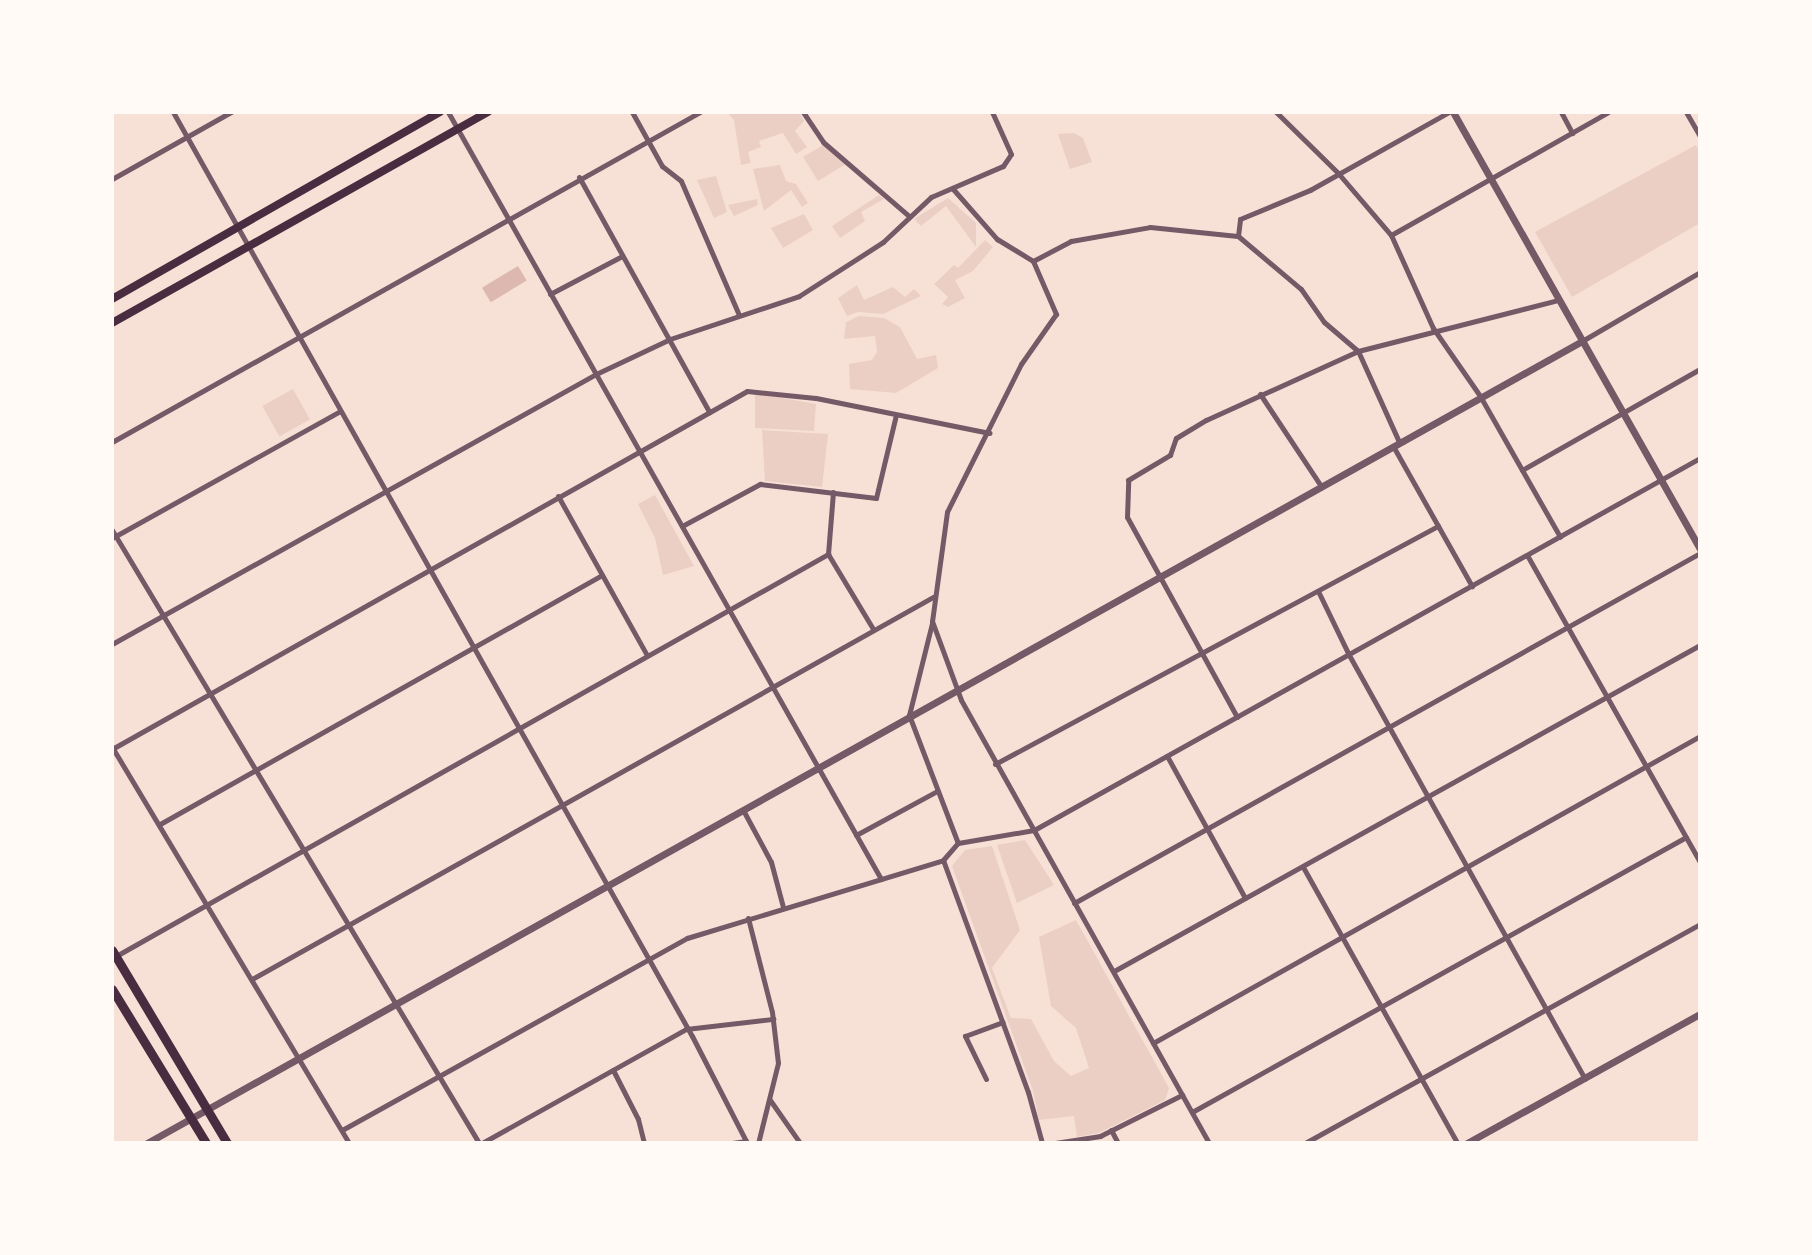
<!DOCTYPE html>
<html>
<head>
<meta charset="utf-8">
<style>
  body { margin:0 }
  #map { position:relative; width:1812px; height:1255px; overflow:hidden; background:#f7e1d7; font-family:"Space Grotesk",sans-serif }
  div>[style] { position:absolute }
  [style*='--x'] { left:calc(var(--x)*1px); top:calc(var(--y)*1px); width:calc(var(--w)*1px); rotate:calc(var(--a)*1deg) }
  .green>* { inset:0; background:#ebcfc5; transform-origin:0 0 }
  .water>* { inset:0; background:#dcb8b0; transform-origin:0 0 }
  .minor>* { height:5px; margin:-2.5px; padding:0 2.5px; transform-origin:2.5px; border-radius:2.5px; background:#755966 }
  .tertiary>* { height:7px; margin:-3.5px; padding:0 3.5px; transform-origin:3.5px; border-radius:3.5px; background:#755966 }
  .secondary>* { height:8px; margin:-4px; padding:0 4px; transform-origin:4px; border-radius:4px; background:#4a2c40 }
  .primary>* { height:9px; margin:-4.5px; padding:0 4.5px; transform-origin:4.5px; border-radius:4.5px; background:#4a2c40 }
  span { translate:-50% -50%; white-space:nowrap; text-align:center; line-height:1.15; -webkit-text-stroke:5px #fffaf5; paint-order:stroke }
  .frame { position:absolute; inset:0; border:114px solid #fffaf5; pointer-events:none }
</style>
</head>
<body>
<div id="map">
  <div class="green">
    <div style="clip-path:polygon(727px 112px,799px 112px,804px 121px,795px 131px,807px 147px,796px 154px,783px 133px,759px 141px,761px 147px,748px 152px,751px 163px,741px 165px,734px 120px)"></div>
    <div style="clip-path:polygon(1074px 133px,1083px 138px,1092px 162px,1070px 169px,1058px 134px)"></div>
    <div style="clip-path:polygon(823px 145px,846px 164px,818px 181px,803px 157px)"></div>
    <div style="clip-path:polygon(1696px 145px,1700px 153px,1700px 223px,1572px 297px,1535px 232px)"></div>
    <div style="clip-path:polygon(780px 165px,786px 181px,796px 184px,808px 203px,802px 207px,791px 190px,764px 211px,753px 169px)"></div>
    <div style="clip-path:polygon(716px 176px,727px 212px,714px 218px,697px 180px)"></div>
    <div style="clip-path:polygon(879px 195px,884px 199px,861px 212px,865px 221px,840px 238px,832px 226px)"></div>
    <div style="clip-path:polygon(948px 198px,976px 223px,976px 247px,946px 206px,921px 226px,914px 219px)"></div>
    <div style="clip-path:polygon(757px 199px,758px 205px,734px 216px,728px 205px)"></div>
    <div style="clip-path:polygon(804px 214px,813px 230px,783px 248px,771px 228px)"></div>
    <div style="clip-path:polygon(985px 240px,993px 247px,973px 271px,955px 280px,965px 298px,948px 307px,942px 304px,948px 297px,934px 284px,954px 265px,958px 268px)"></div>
    <div style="clip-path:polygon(857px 285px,864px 300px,893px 287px,905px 297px,914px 289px,921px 296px,883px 314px,858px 312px,847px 316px,838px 298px)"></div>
    <div style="clip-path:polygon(859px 316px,884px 318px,900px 327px,917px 359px,936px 355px,938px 368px,896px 393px,850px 389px,849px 364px,872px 360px,877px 352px,875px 336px,844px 339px,846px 322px)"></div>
    <div style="left:293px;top:389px;width:35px;height:35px;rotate:61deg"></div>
    <div style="clip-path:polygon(755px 393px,816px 404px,814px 431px,755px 428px)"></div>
    <div style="clip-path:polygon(762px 430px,828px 434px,822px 487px,765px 481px)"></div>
    <div style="clip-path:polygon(655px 495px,694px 566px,663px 575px,655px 538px,638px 504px)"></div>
    <div style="clip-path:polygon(1025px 840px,1054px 885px,1017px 903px,997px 845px)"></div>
    <div style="clip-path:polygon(992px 846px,1020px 930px,992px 968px,1011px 1018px,1031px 1019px,1054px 1061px,1071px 1076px,1089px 1068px,1076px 1028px,1051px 1006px,1039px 937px,1076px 920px,1169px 1088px,1165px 1100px,1099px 1133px,1077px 1137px,1074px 1116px,1039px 1120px,1033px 1091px,952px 866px,965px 850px)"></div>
  </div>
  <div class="water">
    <div style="left:518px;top:266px;width:17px;height:42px;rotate:59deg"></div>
  </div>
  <div class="minor">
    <div style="--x:173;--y:112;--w:1060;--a:60.68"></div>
    <div style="--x:692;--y:1036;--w:120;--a:62.8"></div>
    <div style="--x:448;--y:112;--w:881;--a:60.55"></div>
    <div style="--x:632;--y:112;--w:62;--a:60.9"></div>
    <div style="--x:662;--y:166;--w:24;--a:38"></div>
    <div style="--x:681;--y:181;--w:146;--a:66.6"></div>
    <div style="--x:803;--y:112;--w:36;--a:56"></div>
    <div style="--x:823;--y:142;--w:112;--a:40.7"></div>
    <div style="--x:1276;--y:112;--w:87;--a:44.5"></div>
    <div style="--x:1338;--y:173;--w:82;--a:49.5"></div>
    <div style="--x:1391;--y:235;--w:102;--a:65.7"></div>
    <div style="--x:1433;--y:328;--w:83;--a:55.3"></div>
    <div style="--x:1480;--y:396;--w:162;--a:60.4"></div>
    <div style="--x:1561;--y:112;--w:24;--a:62"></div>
    <div style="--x:1686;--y:112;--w:28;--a:60"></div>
    <div style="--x:579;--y:177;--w:269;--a:61"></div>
    <div style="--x:112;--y:179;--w:137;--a:-29.4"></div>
    <div style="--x:953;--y:189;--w:67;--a:48.7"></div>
    <div style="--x:997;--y:239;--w:42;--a:31.4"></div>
    <div style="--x:1033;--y:261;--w:43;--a:-27.8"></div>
    <div style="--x:1071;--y:241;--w:80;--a:-10"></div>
    <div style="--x:1150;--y:227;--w:88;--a:5.8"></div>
    <div style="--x:1238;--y:236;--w:82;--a:40.1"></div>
    <div style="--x:1301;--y:289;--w:40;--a:55.1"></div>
    <div style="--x:1324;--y:322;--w:45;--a:40.5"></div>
    <div style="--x:1358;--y:351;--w:100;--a:65.7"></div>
    <div style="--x:1391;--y:235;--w:249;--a:-29.5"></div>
    <div style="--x:1238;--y:236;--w:17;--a:-83"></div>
    <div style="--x:1240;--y:219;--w:76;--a:-22.5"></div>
    <div style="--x:1310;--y:190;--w:159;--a:-29.3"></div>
    <div style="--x:1033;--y:261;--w:58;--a:66.5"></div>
    <div style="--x:1056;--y:314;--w:61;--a:125"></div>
    <div style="--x:1021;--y:364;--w:165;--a:116.6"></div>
    <div style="--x:947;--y:512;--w:110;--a:97.8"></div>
    <div style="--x:932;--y:621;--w:84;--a:69.8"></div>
    <div style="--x:961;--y:700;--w:508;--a:60.76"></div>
    <div style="--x:550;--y:294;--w:81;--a:-27.8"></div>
    <div style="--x:1582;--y:341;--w:137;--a:-30.3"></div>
    <div style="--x:1260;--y:394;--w:110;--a:56.5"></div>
    <div style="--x:112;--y:442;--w:674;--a:-29.3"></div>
    <div style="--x:1393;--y:446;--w:161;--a:60.6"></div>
    <div style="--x:1522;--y:470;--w:205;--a:-29.6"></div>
    <div style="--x:833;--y:492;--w:62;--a:94.6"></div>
    <div style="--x:828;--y:554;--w:87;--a:59"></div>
    <div style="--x:558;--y:496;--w:182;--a:60.8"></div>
    <div style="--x:682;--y:526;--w:89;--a:-28.3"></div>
    <div style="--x:760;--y:484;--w:117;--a:6.9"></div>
    <div style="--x:876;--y:498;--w:85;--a:-76.5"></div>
    <div style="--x:112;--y:530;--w:714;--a:59.09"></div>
    <div style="--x:112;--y:538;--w:261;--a:-29.1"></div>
    <div style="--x:1527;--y:555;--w:352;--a:60.6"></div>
    <div style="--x:1318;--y:591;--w:71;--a:64.2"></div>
    <div style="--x:1349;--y:655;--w:485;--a:60.9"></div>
    <div style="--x:932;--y:623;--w:95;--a:104"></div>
    <div style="--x:909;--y:715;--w:137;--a:69.1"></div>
    <div style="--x:112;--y:644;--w:554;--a:-29.16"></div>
    <div style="--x:596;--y:374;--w:82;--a:-25.3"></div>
    <div style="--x:670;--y:339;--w:136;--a:-18.4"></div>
    <div style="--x:799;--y:296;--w:100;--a:-32.7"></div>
    <div style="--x:883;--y:242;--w:66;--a:-43.2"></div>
    <div style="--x:931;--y:197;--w:78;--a:-23.3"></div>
    <div style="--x:1003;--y:166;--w:14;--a:-56"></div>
    <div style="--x:1011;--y:154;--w:46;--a:-114.3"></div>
    <div style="--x:1237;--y:717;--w:228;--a:-118.8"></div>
    <div style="--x:1127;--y:517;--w:37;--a:-88"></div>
    <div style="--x:1128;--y:480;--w:49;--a:-30.8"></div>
    <div style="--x:1170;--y:455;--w:18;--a:-71"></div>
    <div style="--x:1176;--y:438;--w:35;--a:-31"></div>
    <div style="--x:1206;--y:420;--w:167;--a:-24.4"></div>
    <div style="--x:1358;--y:351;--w:206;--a:-14.3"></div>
    <div style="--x:112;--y:747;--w:462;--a:59.1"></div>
    <div style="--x:112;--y:749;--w:729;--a:-29.41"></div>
    <div style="--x:747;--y:391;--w:69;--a:5.8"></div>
    <div style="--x:816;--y:398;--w:177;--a:11.4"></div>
    <div style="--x:1167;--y:756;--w:162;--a:61.2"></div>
    <div style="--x:995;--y:764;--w:503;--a:-28.25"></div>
    <div style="--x:743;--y:810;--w:59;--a:61.7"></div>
    <div style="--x:771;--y:862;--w:47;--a:75.1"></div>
    <div style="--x:160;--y:824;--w:507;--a:-29.39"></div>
    <div style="--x:856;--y:835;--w:92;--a:-28.5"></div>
    <div style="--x:943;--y:860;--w:247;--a:69.9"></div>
    <div style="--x:1028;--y:1092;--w:53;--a:74.6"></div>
    <div style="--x:1303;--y:867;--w:316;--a:60.8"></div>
    <div style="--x:1074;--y:903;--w:717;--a:-29.21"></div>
    <div style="--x:748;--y:918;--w:97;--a:75.7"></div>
    <div style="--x:772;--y:1012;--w:51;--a:83.3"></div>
    <div style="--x:778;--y:1063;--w:82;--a:104"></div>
    <div style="--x:116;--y:956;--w:818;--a:-29.45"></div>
    <div style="--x:1114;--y:971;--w:671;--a:-29.09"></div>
    <div style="--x:252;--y:979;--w:781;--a:-29.29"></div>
    <div style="--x:1153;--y:1043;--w:627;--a:-29.3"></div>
    <div style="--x:613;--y:1070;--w:55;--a:63"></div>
    <div style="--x:638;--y:1119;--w:25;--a:76"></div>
    <div style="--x:986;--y:1079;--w:48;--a:-116"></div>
    <div style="--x:965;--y:1036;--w:40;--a:-20.2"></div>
    <div style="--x:770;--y:1100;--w:52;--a:55.1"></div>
    <div style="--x:1192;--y:1112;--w:565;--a:-29.1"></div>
    <div style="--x:342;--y:1130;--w:395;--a:-29.1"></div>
    <div style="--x:687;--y:938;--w:268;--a:-16.9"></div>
    <div style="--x:943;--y:860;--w:23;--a:-49"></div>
    <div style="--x:958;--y:843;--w:77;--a:-9.7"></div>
    <div style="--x:1034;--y:830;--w:763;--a:-29.19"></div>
    <div style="--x:1111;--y:1130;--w:15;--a:62"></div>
    <div style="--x:482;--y:1143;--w:234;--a:-29.2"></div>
    <div style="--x:686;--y:1029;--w:88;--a:-6.6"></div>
    <div style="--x:732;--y:1143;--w:14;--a:-8"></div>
    <div style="--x:1055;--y:1143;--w:46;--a:-8.8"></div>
    <div style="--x:1100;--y:1136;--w:92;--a:-26.6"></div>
    <div style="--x:1305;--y:1143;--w:452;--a:-29"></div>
  </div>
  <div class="tertiary">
    <div style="--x:1453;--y:112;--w:502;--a:60.52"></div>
    <div style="--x:147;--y:1143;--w:1644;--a:-29.2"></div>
    <div style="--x:1467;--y:1143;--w:266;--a:-29"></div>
  </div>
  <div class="secondary">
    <div style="--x:112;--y:299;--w:378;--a:-29.7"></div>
    <div style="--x:112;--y:323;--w:431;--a:-29.3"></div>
  </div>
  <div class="primary">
    <div style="--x:112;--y:950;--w:225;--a:59.2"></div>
    <div style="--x:112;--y:989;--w:180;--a:58.6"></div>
  </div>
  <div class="frame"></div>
</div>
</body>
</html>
